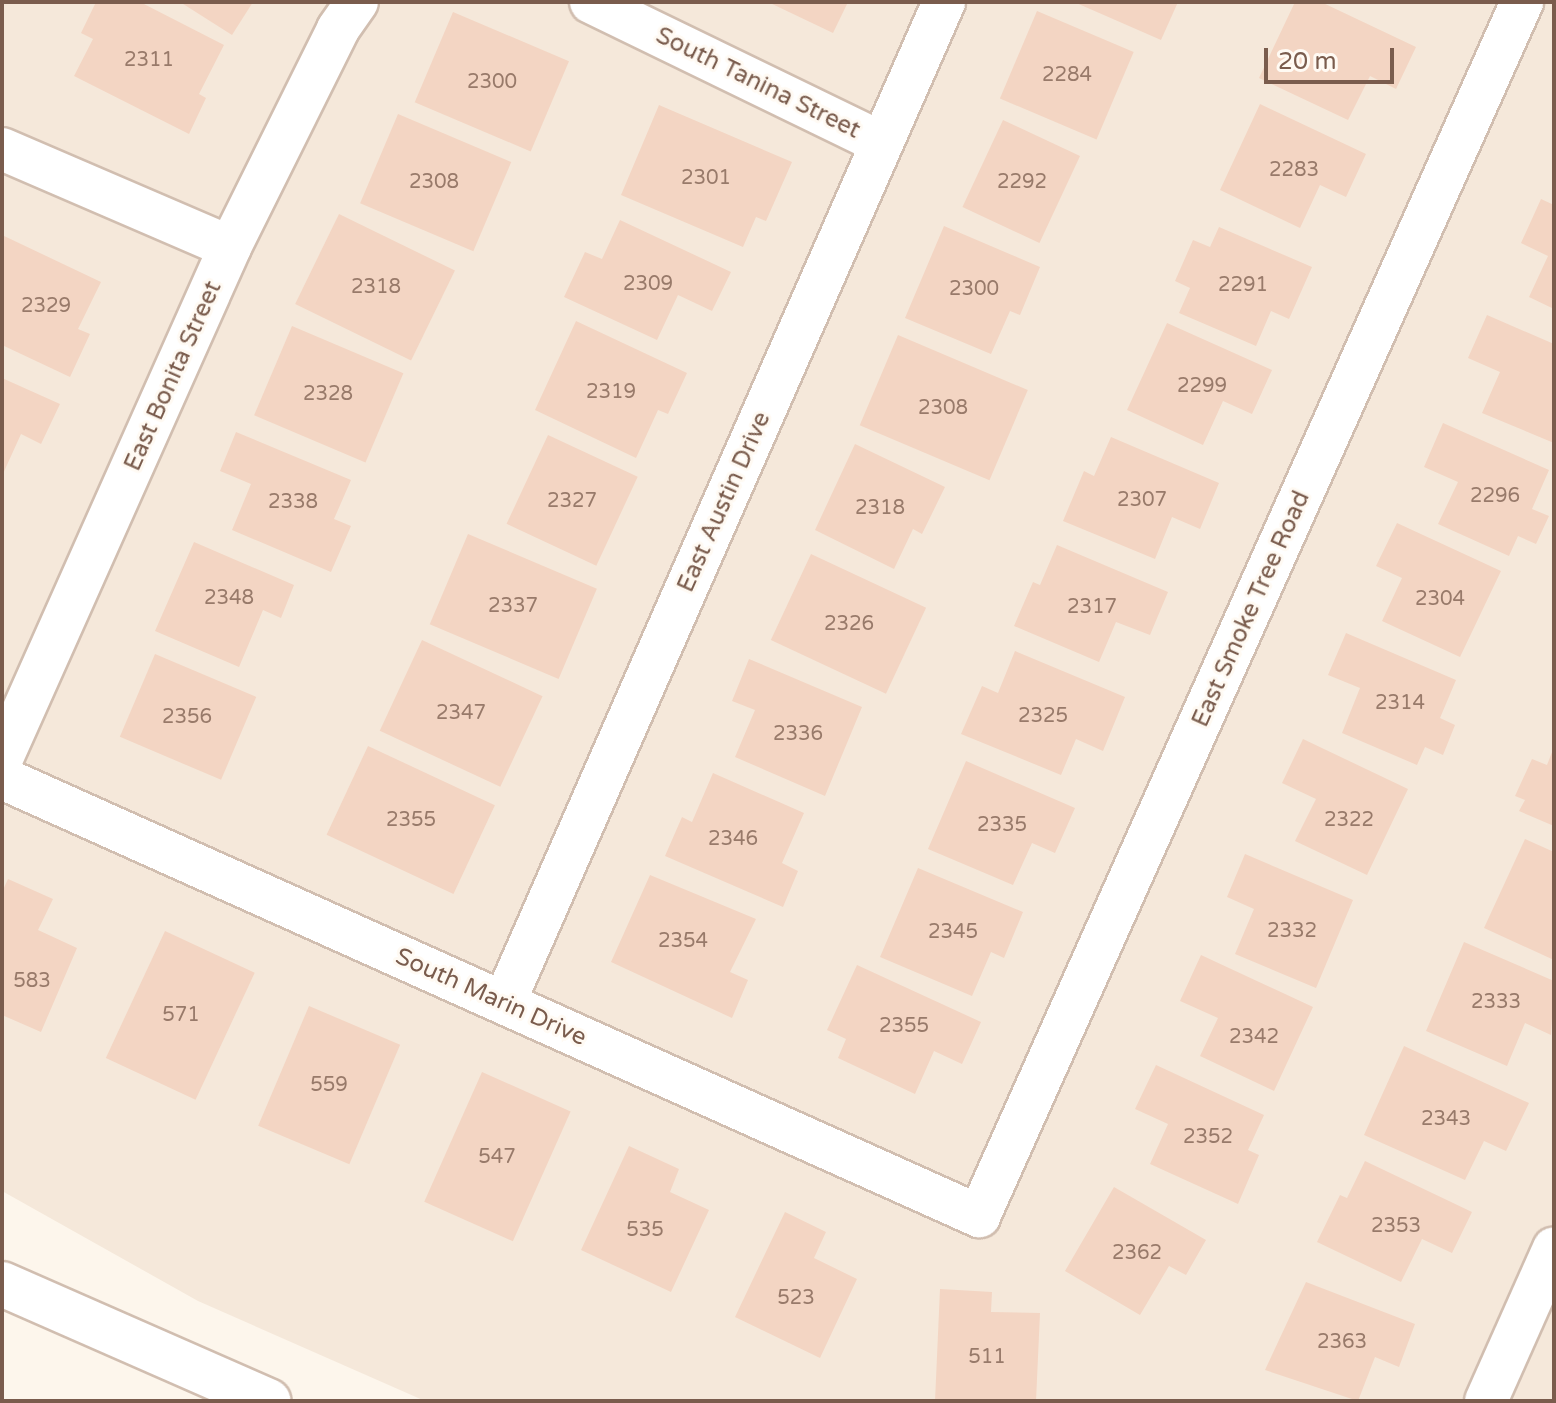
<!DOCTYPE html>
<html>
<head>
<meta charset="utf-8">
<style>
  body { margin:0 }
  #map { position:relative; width:1556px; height:1403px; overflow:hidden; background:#fdf6ec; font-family:"Varela Round",sans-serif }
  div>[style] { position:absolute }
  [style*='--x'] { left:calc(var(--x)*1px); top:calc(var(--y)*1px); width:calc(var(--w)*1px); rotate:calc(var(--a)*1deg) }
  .residential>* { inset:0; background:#f5e8da }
  .building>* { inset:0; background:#f3d5c3; transform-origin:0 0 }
  .roads { filter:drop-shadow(2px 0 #d1beb0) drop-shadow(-2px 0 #d1beb0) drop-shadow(0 2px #d1beb0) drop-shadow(0 -2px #d1beb0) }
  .minor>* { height:42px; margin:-21px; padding:0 21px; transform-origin:21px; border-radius:21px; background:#fff }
  .secondary>* { height:44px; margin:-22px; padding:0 22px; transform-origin:22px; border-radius:22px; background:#fff }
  span { translate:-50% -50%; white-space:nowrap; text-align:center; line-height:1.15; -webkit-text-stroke:6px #fffaf3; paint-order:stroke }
  .number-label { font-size:20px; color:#987a6a }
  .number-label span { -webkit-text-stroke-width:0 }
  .street-label { font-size:24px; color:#7a5c4d }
  .frame { position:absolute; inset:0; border:4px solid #7a5c4d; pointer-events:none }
  .scale { position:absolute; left:1264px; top:48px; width:130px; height:36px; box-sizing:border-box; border:4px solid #7a5c4d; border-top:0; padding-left:10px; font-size:24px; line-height:28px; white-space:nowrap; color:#7a5c4d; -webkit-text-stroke:6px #fffaf3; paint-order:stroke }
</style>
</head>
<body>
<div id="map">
  <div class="residential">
    <div style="clip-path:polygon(2px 2px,1554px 2px,1554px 1401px,425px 1401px,198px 1301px,2px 1191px)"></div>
  </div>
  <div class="building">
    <div style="clip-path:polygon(96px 2px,140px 2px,224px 45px,199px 94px,206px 98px,189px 134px,74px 76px,93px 39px,81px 33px)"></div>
    <div style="clip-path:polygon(180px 2px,253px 2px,232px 35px)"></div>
    <div style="clip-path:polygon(768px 2px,848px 2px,833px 33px)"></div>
    <div style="clip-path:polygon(1074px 2px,1178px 2px,1161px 40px)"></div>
    <div style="clip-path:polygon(1295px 2px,1321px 2px,1416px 47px,1396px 89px,1370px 76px,1348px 120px,1259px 78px)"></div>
    <div style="left:1037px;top:11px;width:105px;height:95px;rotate:23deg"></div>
    <div style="left:453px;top:12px;width:126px;height:98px;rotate:23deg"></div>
    <div style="clip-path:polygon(1260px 104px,1366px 154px,1346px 197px,1320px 185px,1300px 228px,1220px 190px)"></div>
    <div style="clip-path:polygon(659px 105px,792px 162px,766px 221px,756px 217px,743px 247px,621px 195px)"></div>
    <div style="left:398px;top:114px;width:123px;height:97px;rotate:23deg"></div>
    <div style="left:1003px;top:120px;width:85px;height:96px;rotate:25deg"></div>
    <div style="clip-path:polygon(1541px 199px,1554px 205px,1554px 309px,1529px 297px,1548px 256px,1521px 243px)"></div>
    <div style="left:339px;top:214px;width:129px;height:100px;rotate:26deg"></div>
    <div style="clip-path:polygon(620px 220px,731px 272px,712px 311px,678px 295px,657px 340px,564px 297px,585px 252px,602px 259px)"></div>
    <div style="clip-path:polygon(944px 226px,1040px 267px,1020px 315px,1010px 311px,991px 354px,905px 318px)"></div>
    <div style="clip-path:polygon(1219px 227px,1312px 267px,1289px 319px,1271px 311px,1256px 346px,1179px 313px,1190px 288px,1175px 281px,1193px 240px,1210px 247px)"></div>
    <div style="clip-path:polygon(2px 235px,101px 282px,78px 329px,90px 334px,70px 377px,2px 345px)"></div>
    <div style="clip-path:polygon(1487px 315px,1554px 344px,1554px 443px,1482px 413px,1500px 372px,1468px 358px)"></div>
    <div style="clip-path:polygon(576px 321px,687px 373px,668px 414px,658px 410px,636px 458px,535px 410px)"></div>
    <div style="clip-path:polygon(1167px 323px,1272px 370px,1252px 414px,1223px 401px,1203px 445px,1127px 410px)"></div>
    <div style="left:292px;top:326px;width:121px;height:97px;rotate:23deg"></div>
    <div style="left:898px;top:335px;width:141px;height:98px;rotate:23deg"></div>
    <div style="clip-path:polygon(2px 378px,60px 404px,41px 444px,21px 434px,2px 476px)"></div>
    <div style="clip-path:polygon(1443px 423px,1549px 470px,1532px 509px,1549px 516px,1536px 544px,1518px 536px,1509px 556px,1438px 524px,1458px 482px,1424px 467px)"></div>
    <div style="clip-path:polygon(236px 432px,351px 480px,334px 519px,351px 526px,331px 572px,232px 530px,251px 484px,220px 471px)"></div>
    <div style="left:548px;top:435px;width:99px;height:98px;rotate:25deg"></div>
    <div style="clip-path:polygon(1111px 437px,1219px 483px,1200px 529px,1172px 517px,1155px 559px,1063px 521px,1084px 471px,1094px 476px)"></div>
    <div style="clip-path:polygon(855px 444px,945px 487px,922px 534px,913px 529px,894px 569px,815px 530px)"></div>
    <div style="clip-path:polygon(1397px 523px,1501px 571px,1460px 657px,1382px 621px,1402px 578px,1376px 566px)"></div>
    <div style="left:468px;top:534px;width:140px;height:98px;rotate:23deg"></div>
    <div style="clip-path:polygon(194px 542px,294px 585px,281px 618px,263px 610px,239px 667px,155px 631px)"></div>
    <div style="clip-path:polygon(1057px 545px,1168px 592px,1150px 635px,1116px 622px,1099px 662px,1014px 626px,1033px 582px,1040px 585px)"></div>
    <div style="left:811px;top:554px;width:127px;height:95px;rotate:25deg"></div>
    <div style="clip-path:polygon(1346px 633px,1456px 680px,1440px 718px,1455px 725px,1443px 755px,1425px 747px,1417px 765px,1342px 733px,1360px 688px,1328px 675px)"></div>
    <div style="left:422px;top:640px;width:133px;height:100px;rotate:25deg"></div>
    <div style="clip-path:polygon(1015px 651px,1125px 697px,1103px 751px,1076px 739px,1061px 775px,961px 734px,982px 686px,998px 693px)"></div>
    <div style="left:155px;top:654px;width:110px;height:90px;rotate:23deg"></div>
    <div style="clip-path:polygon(749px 659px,862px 707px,825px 796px,735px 757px,755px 710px,732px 701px)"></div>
    <div style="clip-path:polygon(1303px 739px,1408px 789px,1367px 875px,1295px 841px,1316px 799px,1282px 783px)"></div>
    <div style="left:368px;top:746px;width:140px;height:98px;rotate:25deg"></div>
    <div style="clip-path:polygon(1554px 747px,1554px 826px,1519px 811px,1525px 800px,1515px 796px,1532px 759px,1547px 765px)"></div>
    <div style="clip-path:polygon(966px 761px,1075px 808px,1055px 853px,1032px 843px,1013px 885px,928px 849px)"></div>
    <div style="clip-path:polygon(713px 773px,804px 813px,782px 863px,798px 871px,783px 907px,665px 856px,682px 817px,692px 822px)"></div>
    <div style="clip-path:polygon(1525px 839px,1554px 852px,1554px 960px,1484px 928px)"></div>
    <div style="clip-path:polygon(1245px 854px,1353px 900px,1316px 988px,1235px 954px,1254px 909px,1227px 897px)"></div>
    <div style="clip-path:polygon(918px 868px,1023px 912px,1004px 958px,991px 952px,972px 996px,880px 957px)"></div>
    <div style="clip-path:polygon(650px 875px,756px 919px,730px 972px,748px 980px,732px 1018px,611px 962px)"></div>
    <div style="clip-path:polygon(8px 879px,53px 899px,38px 930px,77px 948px,41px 1032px,2px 1015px,2px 892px)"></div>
    <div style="left:165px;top:931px;width:99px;height:140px;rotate:25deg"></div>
    <div style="clip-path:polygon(1464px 942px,1554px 981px,1551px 1035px,1525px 1023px,1507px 1066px,1426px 1031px)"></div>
    <div style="clip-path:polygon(1201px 955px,1313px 1007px,1274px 1091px,1200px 1056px,1218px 1018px,1180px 1001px)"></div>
    <div style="clip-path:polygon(857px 965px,981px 1022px,962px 1064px,934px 1051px,915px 1094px,838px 1058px,846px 1039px,827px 1030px)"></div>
    <div style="left:309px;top:1006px;width:99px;height:130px;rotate:23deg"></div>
    <div style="clip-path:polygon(1404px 1046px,1529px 1103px,1506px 1151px,1484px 1141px,1465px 1180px,1364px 1135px)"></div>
    <div style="clip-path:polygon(1156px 1065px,1264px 1115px,1248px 1150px,1259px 1155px,1238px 1204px,1150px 1164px,1168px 1124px,1135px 1109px)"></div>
    <div style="left:482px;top:1072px;width:97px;height:142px;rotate:24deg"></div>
    <div style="clip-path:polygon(629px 1146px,679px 1169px,670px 1192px,709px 1210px,671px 1292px,581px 1250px)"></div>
    <div style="clip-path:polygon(1365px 1161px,1472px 1212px,1452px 1253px,1422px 1239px,1401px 1282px,1317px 1242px,1340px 1195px,1347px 1198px)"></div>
    <div style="clip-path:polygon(1114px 1187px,1206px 1240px,1186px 1275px,1169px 1266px,1140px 1315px,1065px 1271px)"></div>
    <div style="clip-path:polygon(785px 1212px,826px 1232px,814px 1258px,857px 1279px,820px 1358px,735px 1317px)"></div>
    <div style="clip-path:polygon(1306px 1282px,1415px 1324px,1399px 1367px,1375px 1357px,1358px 1401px,1265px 1370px)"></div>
    <div style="clip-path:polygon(940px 1289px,992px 1292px,991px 1312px,1040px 1313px,1036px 1401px,935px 1401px)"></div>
  </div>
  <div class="roads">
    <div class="minor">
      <div style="--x:591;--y:2;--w:323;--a:25.9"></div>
      <div style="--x:2;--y:149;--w:248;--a:23.3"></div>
      <div style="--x:2;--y:758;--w:560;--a:-65.95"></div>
      <div style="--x:230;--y:247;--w:243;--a:-63.6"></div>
      <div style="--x:338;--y:29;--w:33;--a:-55"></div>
      <div style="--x:2;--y:778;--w:1071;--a:24.15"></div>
      <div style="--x:979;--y:1216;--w:1330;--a:-65.9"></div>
      <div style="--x:504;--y:1003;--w:1093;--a:-66.27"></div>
      <div style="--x:1486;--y:1401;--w:167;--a:-66"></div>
    </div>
    <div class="secondary">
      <div style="--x:2;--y:1284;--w:291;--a:23.7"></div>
    </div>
  </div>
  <div class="number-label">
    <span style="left:149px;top:60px">2311</span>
    <span style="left:1067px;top:75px">2284</span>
    <span style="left:492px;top:82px">2300</span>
    <span style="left:1294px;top:170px">2283</span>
    <span style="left:706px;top:178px">2301</span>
    <span style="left:434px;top:182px">2308</span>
    <span style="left:1022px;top:182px">2292</span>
    <span style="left:648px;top:284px">2309</span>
    <span style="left:1243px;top:285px">2291</span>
    <span style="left:376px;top:287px">2318</span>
    <span style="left:974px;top:289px">2300</span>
    <span style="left:46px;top:306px">2329</span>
    <span style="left:1202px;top:386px">2299</span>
    <span style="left:611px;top:392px">2319</span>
    <span style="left:328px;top:394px">2328</span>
    <span style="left:943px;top:408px">2308</span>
    <span style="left:1495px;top:496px">2296</span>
    <span style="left:1142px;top:500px">2307</span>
    <span style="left:572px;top:501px">2327</span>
    <span style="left:293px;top:502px">2338</span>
    <span style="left:880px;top:508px">2318</span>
    <span style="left:229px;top:598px">2348</span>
    <span style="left:1440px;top:599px">2304</span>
    <span style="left:513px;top:606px">2337</span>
    <span style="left:1092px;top:607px">2317</span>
    <span style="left:849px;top:624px">2326</span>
    <span style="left:1400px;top:703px">2314</span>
    <span style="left:461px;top:713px">2347</span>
    <span style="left:1043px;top:716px">2325</span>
    <span style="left:187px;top:717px">2356</span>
    <span style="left:798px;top:734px">2336</span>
    <span style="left:411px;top:820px">2355</span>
    <span style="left:1349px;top:820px">2322</span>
    <span style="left:1002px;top:825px">2335</span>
    <span style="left:733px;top:839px">2346</span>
    <span style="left:1292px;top:931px">2332</span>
    <span style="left:953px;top:932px">2345</span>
    <span style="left:683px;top:941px">2354</span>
    <span style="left:32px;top:981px">583</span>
    <span style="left:1496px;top:1002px">2333</span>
    <span style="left:181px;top:1015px">571</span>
    <span style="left:904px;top:1026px">2355</span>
    <span style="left:1254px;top:1037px">2342</span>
    <span style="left:329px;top:1085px">559</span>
    <span style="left:1446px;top:1119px">2343</span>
    <span style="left:1208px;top:1137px">2352</span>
    <span style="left:497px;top:1157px">547</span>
    <span style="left:1396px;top:1226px">2353</span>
    <span style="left:645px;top:1230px">535</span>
    <span style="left:1137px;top:1253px">2362</span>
    <span style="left:796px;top:1298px">523</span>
    <span style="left:1342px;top:1342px">2363</span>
    <span style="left:987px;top:1357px">511</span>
  </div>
  <div class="street-label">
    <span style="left:758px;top:83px;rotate:26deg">South Tanina Street</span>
    <span style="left:173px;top:376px;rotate:-66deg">East Bonita Street</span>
    <span style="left:724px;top:502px;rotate:-66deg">East Austin Drive</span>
    <span style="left:1251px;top:609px;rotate:-66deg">East Smoke Tree Road</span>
    <span style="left:491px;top:997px;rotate:24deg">South Marin Drive</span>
  </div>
  <div class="frame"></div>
  <div class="scale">20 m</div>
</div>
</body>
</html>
